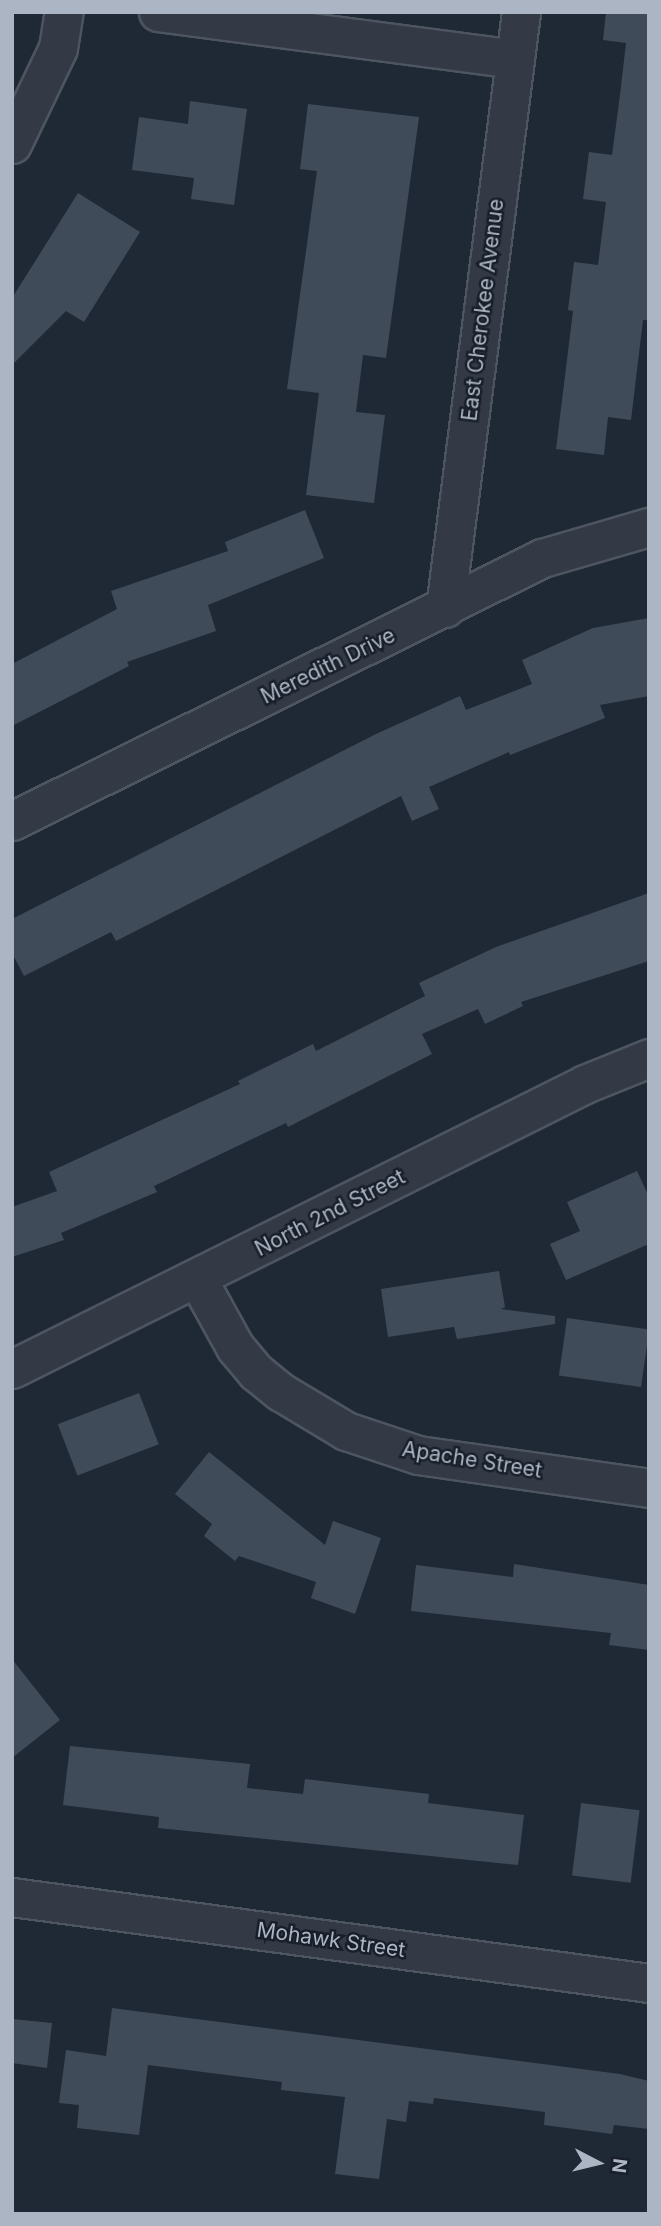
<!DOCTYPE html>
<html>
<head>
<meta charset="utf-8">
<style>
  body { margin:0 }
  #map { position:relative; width:661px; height:2226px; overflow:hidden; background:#1f2835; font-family:Inter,sans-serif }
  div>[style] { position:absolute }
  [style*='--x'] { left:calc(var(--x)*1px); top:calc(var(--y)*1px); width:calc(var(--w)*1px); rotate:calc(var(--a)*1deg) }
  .building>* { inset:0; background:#404b5a; transform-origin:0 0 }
  .roads { filter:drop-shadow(2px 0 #4d5561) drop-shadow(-2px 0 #4d5561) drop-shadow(0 2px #4d5561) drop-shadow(0 -2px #4d5561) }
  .minor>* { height:37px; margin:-18.5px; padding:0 18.5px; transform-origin:18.5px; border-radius:18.5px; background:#333a46 }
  span { translate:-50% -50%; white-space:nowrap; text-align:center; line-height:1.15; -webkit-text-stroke:5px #181f2a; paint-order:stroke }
  .street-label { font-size:21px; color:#acb5c3 }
  .frame { position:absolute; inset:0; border:14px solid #acb5c3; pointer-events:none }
  .north { position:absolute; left:563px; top:2128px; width:70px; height:70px; -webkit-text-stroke:5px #181f2a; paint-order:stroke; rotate:97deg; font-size:19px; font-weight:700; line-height:28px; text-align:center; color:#acb5c3 }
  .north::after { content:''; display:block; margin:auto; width:24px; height:32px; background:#acb5c3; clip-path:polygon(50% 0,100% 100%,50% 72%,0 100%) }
</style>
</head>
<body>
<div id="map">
  <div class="building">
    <div style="clip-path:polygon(606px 12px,649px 12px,649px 320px,643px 320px,631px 420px,608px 417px,604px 455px,556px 449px,573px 311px,568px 310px,574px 262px,598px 265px,606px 202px,583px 199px,589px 152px,612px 155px,620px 95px,626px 43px,603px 40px)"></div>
    <div style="clip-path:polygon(190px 101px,247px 109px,234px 205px,191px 199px,194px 178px,132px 170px,139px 117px,188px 124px)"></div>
    <div style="clip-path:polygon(308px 104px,419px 117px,386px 358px,363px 355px,356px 412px,385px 415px,374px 503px,306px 495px,319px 393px,287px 389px,317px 171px,300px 169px)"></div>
    <div style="clip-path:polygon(78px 193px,140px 232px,84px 322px,66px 311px,12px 365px,12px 298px)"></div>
    <div style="clip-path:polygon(305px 510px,324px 558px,208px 605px,216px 631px,127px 662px,129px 666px,12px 726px,12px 664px,117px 609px,111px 591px,228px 551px,225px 542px)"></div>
    <div style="clip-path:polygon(649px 618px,649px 696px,600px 705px,605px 718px,510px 755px,509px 752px,429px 787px,439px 809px,412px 821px,401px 796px,116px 941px,111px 932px,24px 976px,12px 953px,12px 919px,376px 734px,460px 696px,466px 710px,532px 684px,522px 660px,593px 628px)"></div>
    <div style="clip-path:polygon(649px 893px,649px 961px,521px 1002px,523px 1006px,485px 1024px,478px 1009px,422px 1034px,432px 1054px,288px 1127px,286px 1123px,154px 1186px,157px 1192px,61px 1233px,64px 1240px,12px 1257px,12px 1207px,57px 1191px,49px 1172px,240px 1084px,238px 1081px,313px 1044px,316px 1051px,425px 996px,419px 983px,496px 947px)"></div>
    <div style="clip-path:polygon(637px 1171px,649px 1197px,649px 1244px,566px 1280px,550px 1244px,580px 1231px,567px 1202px)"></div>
    <div style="clip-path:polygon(499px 1271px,505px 1307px,501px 1309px,555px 1316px,555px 1324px,457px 1339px,454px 1327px,388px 1337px,381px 1289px)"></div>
    <div style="left:567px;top:1318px;width:83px;height:58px;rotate:8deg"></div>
    <div style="left:139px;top:1393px;width:55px;height:87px;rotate:69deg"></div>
    <div style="clip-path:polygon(209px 1452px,325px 1545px,333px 1521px,381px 1538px,355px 1614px,311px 1598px,316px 1582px,239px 1556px,235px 1561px,204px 1536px,212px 1524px,175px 1494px)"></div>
    <div style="clip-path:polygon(514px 1564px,649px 1585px,649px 1650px,609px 1645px,611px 1633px,411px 1611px,416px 1565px,513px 1577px)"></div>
    <div style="clip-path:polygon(12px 1659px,60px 1720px,12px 1758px)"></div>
    <div style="clip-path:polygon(70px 1746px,250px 1764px,247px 1788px,303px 1794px,305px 1779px,429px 1794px,428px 1803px,524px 1815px,518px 1865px,158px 1828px,159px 1817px,63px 1805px)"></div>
    <div style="left:581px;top:1803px;width:59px;height:73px;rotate:7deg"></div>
    <div style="clip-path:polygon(112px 2008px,620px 2074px,649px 2081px,649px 2129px,614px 2125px,612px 2134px,544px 2125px,545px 2112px,434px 2098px,433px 2104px,409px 2101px,406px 2122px,387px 2119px,379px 2179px,335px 2174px,345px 2097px,281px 2090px,282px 2082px,148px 2065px,139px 2135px,77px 2128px,79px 2105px,59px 2103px,66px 2050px,106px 2056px)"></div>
    <div style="clip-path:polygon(12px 2019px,52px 2023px,47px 2068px,12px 2063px)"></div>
  </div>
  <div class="roads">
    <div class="minor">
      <div style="--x:158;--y:12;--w:360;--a:7.5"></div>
      <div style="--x:12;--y:144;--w:106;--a:-64.4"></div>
      <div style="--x:58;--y:48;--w:36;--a:-81"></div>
      <div style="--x:445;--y:608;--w:601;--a:-82.73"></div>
      <div style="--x:12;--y:821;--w:592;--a:-26.39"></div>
      <div style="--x:542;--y:558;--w:111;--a:-16.2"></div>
      <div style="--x:198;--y:1280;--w:77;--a:61.1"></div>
      <div style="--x:235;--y:1347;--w:33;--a:50"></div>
      <div style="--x:256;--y:1372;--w:32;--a:39"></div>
      <div style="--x:281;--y:1392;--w:76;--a:31"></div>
      <div style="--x:346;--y:1431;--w:76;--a:18.4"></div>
      <div style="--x:418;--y:1455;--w:233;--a:8.1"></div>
      <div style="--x:12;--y:1369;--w:640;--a:-26.44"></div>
      <div style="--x:585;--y:1084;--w:69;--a:-22.1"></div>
      <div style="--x:12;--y:1897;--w:643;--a:7.69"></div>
    </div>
  </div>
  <div class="street-label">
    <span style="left:483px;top:310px;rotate:-83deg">East Cherokee Avenue</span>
    <span style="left:328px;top:666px;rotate:-26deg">Meredith Drive</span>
    <span style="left:330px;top:1213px;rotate:-27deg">North 2nd Street</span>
    <span style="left:472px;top:1460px;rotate:9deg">Apache Street</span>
    <span style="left:331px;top:1940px;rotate:8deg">Mohawk Street</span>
  </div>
  <div class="frame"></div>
  <div class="north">N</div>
</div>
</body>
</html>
